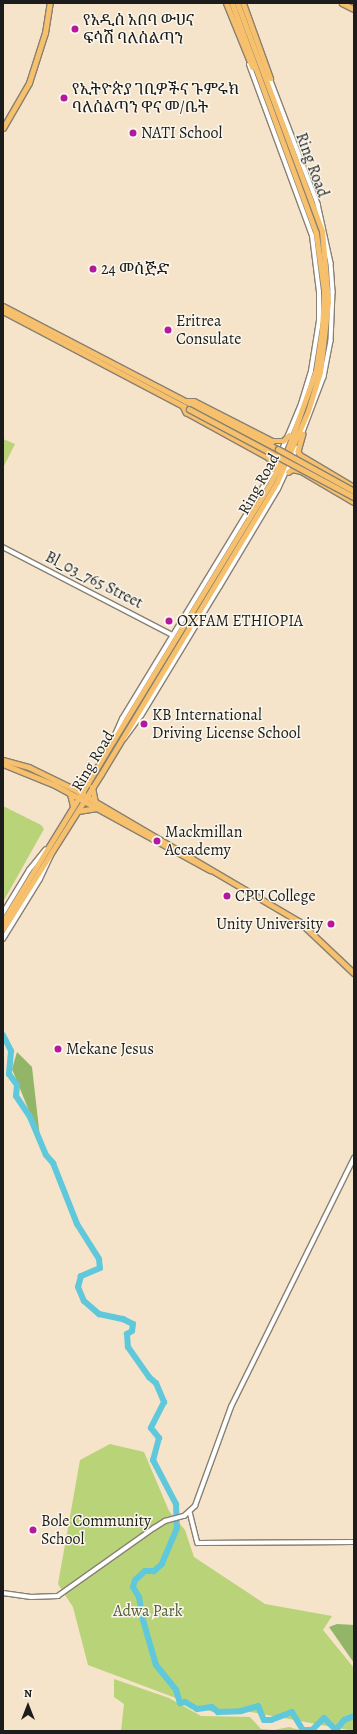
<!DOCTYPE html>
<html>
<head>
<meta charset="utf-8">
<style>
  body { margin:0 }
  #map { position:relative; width:357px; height:1734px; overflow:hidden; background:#f5e3ca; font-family:Alegreya,"Noto Serif Ethiopic",serif }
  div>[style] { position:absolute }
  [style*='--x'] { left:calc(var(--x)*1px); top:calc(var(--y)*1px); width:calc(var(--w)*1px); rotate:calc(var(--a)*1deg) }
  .green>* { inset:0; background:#b9d378 }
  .forest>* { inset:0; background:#92b568 }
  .river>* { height:6px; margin:-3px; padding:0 3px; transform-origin:3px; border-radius:3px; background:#5fc8db }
  .roads { filter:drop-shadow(1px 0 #888073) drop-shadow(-1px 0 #888073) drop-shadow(0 1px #888073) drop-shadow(0 -1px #888073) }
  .minor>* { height:3.5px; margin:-1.75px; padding:0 1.75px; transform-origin:1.75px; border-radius:1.75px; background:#fff }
  .major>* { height:4.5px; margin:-2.25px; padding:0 2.25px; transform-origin:2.25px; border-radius:2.25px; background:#f7c06c }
  .highway>* { height:5px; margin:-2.5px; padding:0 2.5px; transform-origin:2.5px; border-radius:2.5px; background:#f7c06c }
  .bridges { filter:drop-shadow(1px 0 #888073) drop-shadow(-1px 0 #888073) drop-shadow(0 1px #888073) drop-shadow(0 -1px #888073) }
  .major-bridge>* { height:4.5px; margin:-2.25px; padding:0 2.25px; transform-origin:2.25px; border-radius:2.25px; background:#f7c06c }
  .dots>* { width:11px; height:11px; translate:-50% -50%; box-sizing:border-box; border:2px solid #fbf7ec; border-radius:50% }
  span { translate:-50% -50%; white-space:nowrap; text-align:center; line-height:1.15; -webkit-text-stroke:3px #fbf7ec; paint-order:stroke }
  .poi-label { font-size:16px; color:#1c1c1c }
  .left { translate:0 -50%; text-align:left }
  .right { translate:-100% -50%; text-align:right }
  .street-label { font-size:16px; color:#1c1c1c }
  .park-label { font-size:16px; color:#535c3c }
  .frame { position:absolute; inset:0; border:4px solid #1c1c1c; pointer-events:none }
  .north { position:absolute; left:8px; top:1686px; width:40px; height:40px; -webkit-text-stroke:3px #fbf7ec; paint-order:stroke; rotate:0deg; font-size:11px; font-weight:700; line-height:16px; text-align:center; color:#1c1c1c }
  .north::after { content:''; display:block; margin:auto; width:14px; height:18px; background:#1c1c1c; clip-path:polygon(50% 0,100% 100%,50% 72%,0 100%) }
</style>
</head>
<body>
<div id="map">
  <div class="green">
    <div style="clip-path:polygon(3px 439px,15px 444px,3px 468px)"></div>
    <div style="clip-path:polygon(3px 806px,41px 825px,44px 829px,3px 902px)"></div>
    <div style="clip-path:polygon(110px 1444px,144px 1452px,169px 1511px,185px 1530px,194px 1557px,265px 1604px,332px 1616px,323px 1630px,354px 1668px,354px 1731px,251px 1712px,213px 1712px,88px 1665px,73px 1607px,58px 1584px,80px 1460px)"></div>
    <div style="clip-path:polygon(114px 1679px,169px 1698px,201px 1716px,250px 1717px,261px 1729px,274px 1730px,289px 1727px,303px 1731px,121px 1731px,124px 1704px,114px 1697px)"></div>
  </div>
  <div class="forest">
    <div style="clip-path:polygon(17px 1052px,32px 1067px,40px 1138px,12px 1069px)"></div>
    <div style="clip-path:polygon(337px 1624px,354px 1625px,354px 1663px,329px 1627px)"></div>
  </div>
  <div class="river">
    <div style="--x:3;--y:1035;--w:18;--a:63"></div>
    <div style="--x:11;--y:1051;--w:23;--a:95"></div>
    <div style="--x:9;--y:1074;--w:14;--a:54"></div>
    <div style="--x:17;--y:1085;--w:11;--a:95"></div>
    <div style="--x:16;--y:1096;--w:25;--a:56"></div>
    <div style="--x:30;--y:1117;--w:41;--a:67.2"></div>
    <div style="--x:46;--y:1155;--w:11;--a:49"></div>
    <div style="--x:53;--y:1163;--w:66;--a:68.5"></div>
    <div style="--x:77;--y:1224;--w:41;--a:57.8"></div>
    <div style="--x:99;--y:1259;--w:9;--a:84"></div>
    <div style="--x:100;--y:1268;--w:21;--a:157"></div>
    <div style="--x:81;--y:1276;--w:11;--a:105"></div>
    <div style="--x:78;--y:1287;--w:15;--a:67"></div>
    <div style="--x:84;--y:1301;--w:20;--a:41"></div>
    <div style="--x:99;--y:1314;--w:25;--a:12"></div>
    <div style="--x:123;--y:1319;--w:11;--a:27"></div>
    <div style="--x:133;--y:1324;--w:7;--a:98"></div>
    <div style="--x:132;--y:1331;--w:6;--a:149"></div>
    <div style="--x:127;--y:1334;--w:13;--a:86"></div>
    <div style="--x:128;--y:1347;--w:37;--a:55"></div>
    <div style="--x:149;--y:1377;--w:9;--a:41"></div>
    <div style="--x:156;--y:1383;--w:21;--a:67"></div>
    <div style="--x:164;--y:1402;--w:29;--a:117"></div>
    <div style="--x:151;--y:1428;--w:13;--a:51"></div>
    <div style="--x:159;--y:1438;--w:23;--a:105"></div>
    <div style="--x:153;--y:1460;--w:50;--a:62.4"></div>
    <div style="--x:176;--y:1504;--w:24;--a:88"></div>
    <div style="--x:177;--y:1528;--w:39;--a:113"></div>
    <div style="--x:162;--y:1564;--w:11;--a:139"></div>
    <div style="--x:154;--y:1571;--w:9;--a:180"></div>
    <div style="--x:145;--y:1571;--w:13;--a:138"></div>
    <div style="--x:135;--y:1580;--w:7;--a:106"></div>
    <div style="--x:133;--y:1587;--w:12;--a:59"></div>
    <div style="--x:139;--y:1597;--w:23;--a:80"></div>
    <div style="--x:143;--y:1620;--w:47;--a:73.9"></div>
    <div style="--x:156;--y:1665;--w:32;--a:51"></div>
    <div style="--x:176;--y:1690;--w:14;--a:73"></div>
    <div style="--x:180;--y:1703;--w:5;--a:-11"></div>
    <div style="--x:185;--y:1702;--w:14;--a:30"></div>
    <div style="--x:197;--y:1709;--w:15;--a:-8"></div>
    <div style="--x:212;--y:1707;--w:8;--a:40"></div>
    <div style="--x:218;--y:1712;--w:23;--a:-2"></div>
    <div style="--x:241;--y:1711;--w:18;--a:-16"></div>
    <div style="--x:258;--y:1706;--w:15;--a:67"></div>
    <div style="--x:264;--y:1720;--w:7;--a:0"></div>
    <div style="--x:271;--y:1720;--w:22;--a:-21"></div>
    <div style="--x:292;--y:1712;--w:21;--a:59"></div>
    <div style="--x:303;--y:1730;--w:9;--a:0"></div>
    <div style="--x:312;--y:1730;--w:17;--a:-45"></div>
    <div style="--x:324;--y:1718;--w:17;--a:45"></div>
    <div style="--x:336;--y:1730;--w:13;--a:-51"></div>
    <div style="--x:344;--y:1720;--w:11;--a:-22"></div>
  </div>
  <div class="roads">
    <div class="minor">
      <div style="--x:270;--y:78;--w:135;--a:69.1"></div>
      <div style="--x:318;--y:204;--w:60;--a:77.6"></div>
      <div style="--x:331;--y:263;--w:29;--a:86"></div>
      <div style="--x:333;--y:292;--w:49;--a:92.3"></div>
      <div style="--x:331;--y:341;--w:37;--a:101"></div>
      <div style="--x:324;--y:377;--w:62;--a:110.8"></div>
      <div style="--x:3;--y:547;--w:191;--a:27.4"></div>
      <div style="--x:114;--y:737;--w:20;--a:-66"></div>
      <div style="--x:122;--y:719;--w:293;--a:-58.7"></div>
      <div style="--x:274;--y:469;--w:70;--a:-67.4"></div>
      <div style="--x:301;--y:404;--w:34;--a:-73"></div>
      <div style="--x:311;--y:371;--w:51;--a:-80.9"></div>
      <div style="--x:319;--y:321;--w:29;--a:-90"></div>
      <div style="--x:319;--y:292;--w:56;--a:-97.1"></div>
      <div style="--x:312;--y:236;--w:182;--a:-110.2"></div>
      <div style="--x:124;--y:739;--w:29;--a:-54"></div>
      <div style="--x:141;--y:716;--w:152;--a:-58.7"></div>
      <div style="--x:220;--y:586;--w:113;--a:-59.1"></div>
      <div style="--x:278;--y:489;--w:45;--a:-65.1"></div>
      <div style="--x:3;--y:913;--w:50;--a:-58.8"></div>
      <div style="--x:29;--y:870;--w:26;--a:-51"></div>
      <div style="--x:3;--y:939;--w:70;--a:-58.3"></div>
      <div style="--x:40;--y:879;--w:31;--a:-65"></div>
      <div style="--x:190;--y:1512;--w:32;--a:76"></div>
      <div style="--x:198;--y:1543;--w:156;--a:-0.4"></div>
      <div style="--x:3;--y:1593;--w:28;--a:8"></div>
      <div style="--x:31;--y:1597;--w:27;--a:-2"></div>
      <div style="--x:58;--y:1596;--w:118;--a:-35.3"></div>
      <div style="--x:154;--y:1528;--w:13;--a:-32"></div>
      <div style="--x:165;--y:1521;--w:20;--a:-15"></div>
      <div style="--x:184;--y:1516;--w:15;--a:-42"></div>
      <div style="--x:195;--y:1506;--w:105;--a:-70"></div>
      <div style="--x:231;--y:1407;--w:278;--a:-63.7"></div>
    </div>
    <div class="major">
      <div style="--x:342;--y:3;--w:13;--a:27"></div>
      <div style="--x:3;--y:128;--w:52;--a:-60"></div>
      <div style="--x:29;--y:83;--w:52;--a:-72.3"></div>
      <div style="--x:45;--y:33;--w:30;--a:-81"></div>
      <div style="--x:3;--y:306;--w:310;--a:27.5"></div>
      <div style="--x:3;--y:311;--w:210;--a:27.8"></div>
      <div style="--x:185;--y:401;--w:9;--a:0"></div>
      <div style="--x:194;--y:401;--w:88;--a:27.1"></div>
      <div style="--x:272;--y:441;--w:11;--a:0"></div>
      <div style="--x:283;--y:441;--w:8;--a:-45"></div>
      <div style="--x:183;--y:406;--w:7;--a:63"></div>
      <div style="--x:186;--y:412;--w:94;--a:28.8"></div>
      <div style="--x:268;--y:457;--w:9;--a:49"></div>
      <div style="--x:274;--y:464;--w:5;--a:90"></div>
      <div style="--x:303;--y:434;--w:18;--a:106"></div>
      <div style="--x:298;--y:451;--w:4;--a:63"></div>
      <div style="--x:300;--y:455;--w:63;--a:30.7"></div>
      <div style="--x:288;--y:472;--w:5;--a:-37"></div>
      <div style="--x:292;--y:469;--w:9;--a:13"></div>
      <div style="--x:301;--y:471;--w:61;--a:30.3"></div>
      <div style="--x:3;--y:760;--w:27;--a:15"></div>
      <div style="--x:29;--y:767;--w:48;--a:26"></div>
      <div style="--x:72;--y:788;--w:264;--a:30.4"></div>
      <div style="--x:300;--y:922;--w:74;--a:43.4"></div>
      <div style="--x:3;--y:764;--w:56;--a:22"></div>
      <div style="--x:55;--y:785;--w:177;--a:28.7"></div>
      <div style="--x:83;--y:791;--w:58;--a:-59"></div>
    </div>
    <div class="highway">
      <div style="--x:226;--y:3;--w:69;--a:67.9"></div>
      <div style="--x:243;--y:3;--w:80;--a:70.2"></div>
      <div style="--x:113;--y:741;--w:303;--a:-58.6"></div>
      <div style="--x:271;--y:482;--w:35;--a:-63"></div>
      <div style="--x:287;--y:451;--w:86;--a:-70.3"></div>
      <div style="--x:316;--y:370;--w:40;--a:-81.5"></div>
      <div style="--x:322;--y:330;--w:39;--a:-87"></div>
      <div style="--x:324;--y:291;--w:59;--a:-97.9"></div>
      <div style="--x:316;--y:233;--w:245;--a:-110.1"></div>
      <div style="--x:92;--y:787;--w:16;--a:79"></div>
      <div style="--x:72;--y:788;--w:16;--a:-15"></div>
      <div style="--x:70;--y:794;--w:12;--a:76"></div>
      <div style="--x:78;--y:811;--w:19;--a:-9"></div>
      <div style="--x:3;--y:921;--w:153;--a:-58.4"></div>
      <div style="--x:3;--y:929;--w:183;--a:-57.7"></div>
      <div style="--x:101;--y:774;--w:341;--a:-58.9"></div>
      <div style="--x:277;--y:482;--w:77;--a:-66.4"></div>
      <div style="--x:308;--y:411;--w:41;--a:-72.9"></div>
      <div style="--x:320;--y:372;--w:70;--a:-83.5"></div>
      <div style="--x:328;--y:302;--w:71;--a:-94.8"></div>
      <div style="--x:322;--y:231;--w:243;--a:-110.4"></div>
    </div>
  </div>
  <div class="bridges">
    <div class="major-bridge">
      <div style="--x:189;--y:409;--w:187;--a:28.1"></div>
      <div style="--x:278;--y:449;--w:87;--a:28.9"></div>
    </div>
  </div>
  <div class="dots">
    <div style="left:75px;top:29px;background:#b5179e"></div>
    <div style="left:64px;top:98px;background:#b5179e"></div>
    <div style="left:133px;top:133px;background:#b5179e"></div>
    <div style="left:93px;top:269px;background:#b5179e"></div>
    <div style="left:168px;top:330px;background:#b5179e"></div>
    <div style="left:169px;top:621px;background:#b5179e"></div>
    <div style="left:144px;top:724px;background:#b5179e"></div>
    <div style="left:157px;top:841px;background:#b5179e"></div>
    <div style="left:227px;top:896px;background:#b5179e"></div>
    <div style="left:331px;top:924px;background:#b5179e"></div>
    <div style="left:58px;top:1049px;background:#b5179e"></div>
    <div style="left:33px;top:1530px;background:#b5179e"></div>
  </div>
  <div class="poi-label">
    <span class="left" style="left:83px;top:29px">የአዲስ አበባ ውሀና<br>ፍሳሽ ባለስልጣን</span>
    <span class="left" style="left:72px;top:98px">የኢትዮጵያ ገቢዎችና ጉምሩክ<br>ባለስልጣን ዋና መ/ቤት</span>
    <span class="left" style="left:141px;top:133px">NATI School</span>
    <span class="left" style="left:101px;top:269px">24 መስጅድ</span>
    <span class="left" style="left:176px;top:330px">Eritrea<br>Consulate</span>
    <span class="left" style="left:177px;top:621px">OXFAM ETHIOPIA</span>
    <span class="left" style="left:152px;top:724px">KB International<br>Driving License School</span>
    <span class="left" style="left:165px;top:841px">Mackmillan<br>Accademy</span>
    <span class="left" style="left:235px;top:896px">CPU College</span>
    <span class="right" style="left:323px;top:924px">Unity University</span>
    <span class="left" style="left:66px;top:1049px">Mekane Jesus</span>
    <span class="left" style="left:41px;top:1530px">Bole Community<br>School</span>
  </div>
  <div class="street-label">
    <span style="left:312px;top:165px;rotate:70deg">Ring Road</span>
    <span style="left:259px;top:484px;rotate:-61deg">Ring Road</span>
    <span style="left:94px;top:580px;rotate:27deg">Bl_03_765 Street</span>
    <span style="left:93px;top:761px;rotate:-59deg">Ring Road</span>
  </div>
  <div class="park-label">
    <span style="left:148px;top:1611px">Adwa Park</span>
  </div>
  <div class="frame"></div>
  <div class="north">N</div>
</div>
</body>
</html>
